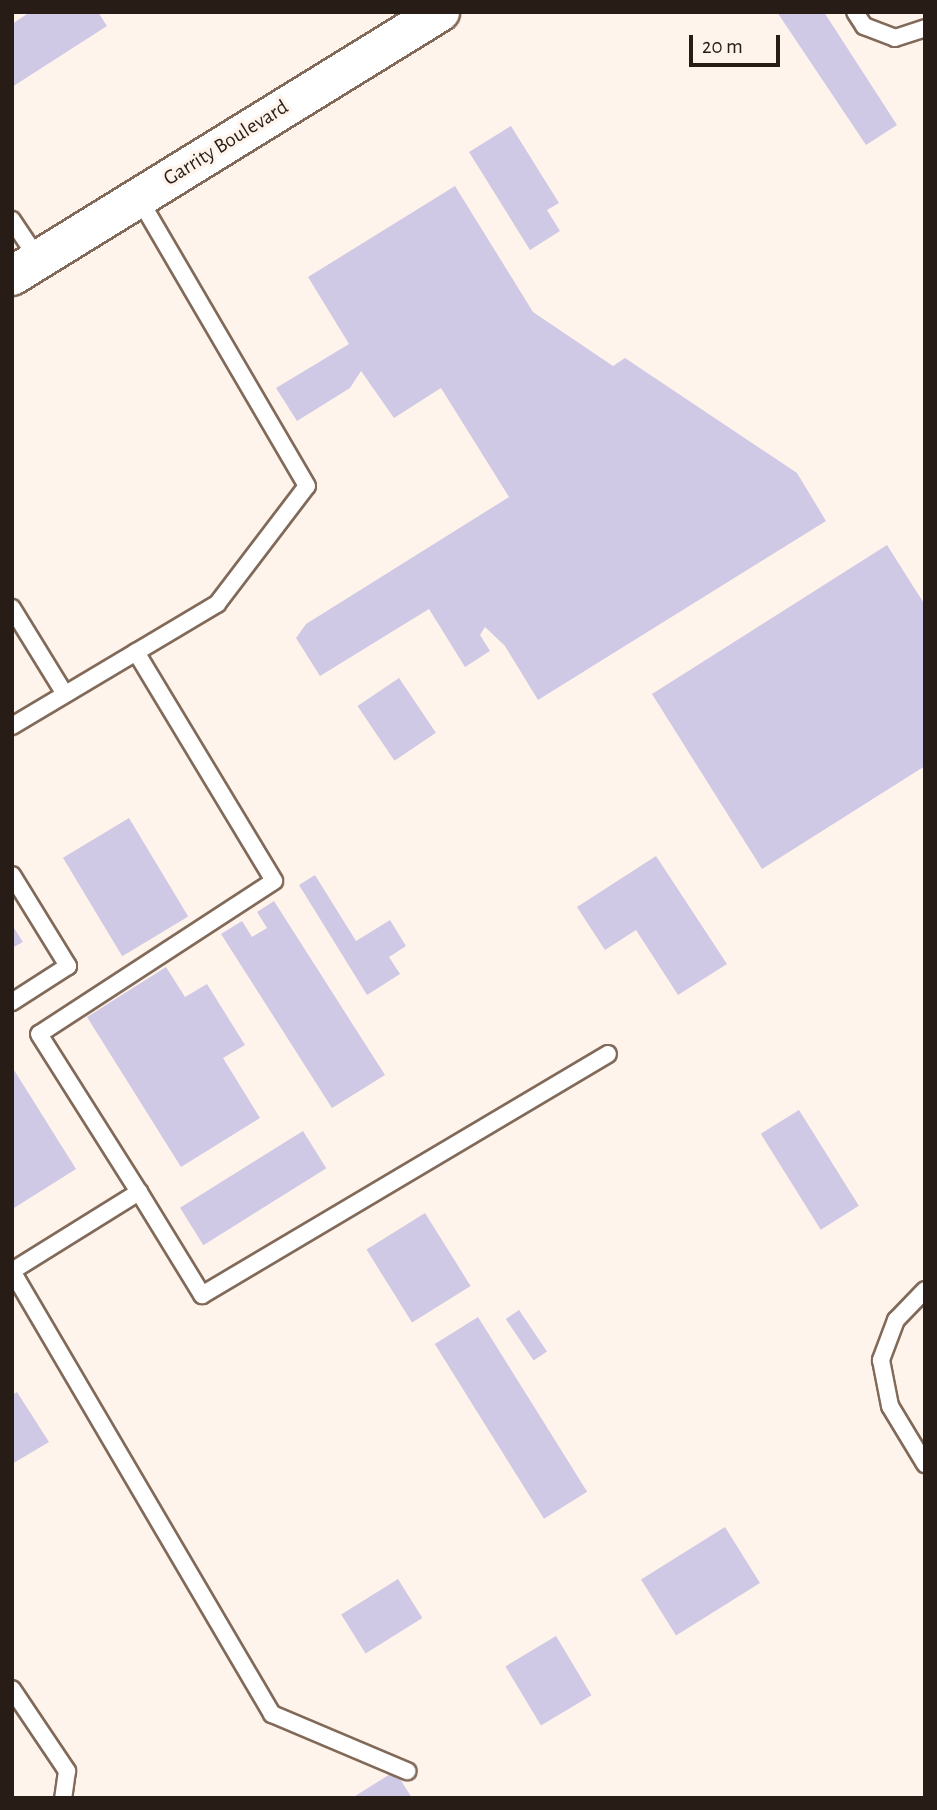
<!DOCTYPE html>
<html>
<head>
<meta charset="utf-8">
<style>
  body { margin:0 }
  #map { position:relative; width:937px; height:1810px; overflow:hidden; background:#fff4ec; font-family:"Alegreya Sans",sans-serif }
  div>[style] { position:absolute }
  [style*='--x'] { left:calc(var(--x)*1px); top:calc(var(--y)*1px); width:calc(var(--w)*1px); rotate:calc(var(--a)*1deg) }
  .building>* { inset:0; background:#cfc9e5; transform-origin:0 0 }
  .roads { filter:drop-shadow(2px 0 #816a59) drop-shadow(-2px 0 #816a59) drop-shadow(0 2px #816a59) drop-shadow(0 -2px #816a59) }
  .lane>* { height:16px; margin:-8px; padding:0 8px; transform-origin:8px; border-radius:8px; background:#fff }
  .primary>* { height:38px; margin:-19px; padding:0 19px; transform-origin:19px; border-radius:19px; background:#fff }
  span { translate:-50% -50%; white-space:nowrap; text-align:center; line-height:1.15; -webkit-text-stroke:6px #fff4ec; paint-order:stroke }
  .street-label { font-size:21px; color:#271d16 }
  .frame { position:absolute; inset:0; border:14px solid #271d16; pointer-events:none }
  .scale { position:absolute; left:689px; top:35px; width:91px; height:32px; box-sizing:border-box; border:4px solid #271d16; border-top:0; padding-left:9px; font-size:21px; line-height:24px; white-space:nowrap; color:#271d16; -webkit-text-stroke:5px #fff4ec; paint-order:stroke }
</style>
</head>
<body>
<div id="map">
  <div class="building">
    <div style="clip-path:polygon(30px 12px,98px 12px,107px 26px,12px 87px,12px 24px)"></div>
    <div style="clip-path:polygon(777px 12px,824px 12px,897px 125px,866px 145px)"></div>
    <div style="clip-path:polygon(511px 126px,559px 203px,547px 210px,560px 231px,530px 250px,469px 152px)"></div>
    <div style="clip-path:polygon(455px 186px,533px 312px,613px 366px,625px 358px,797px 473px,826px 521px,538px 700px,505px 646px,485px 627px,480px 635px,490px 651px,465px 667px,429px 609px,320px 676px,296px 638px,306px 624px,509px 497px,441px 388px,394px 418px,361px 371px,350px 388px,297px 421px,276px 388px,349px 344px,308px 277px)"></div>
    <div style="clip-path:polygon(887px 545px,925px 605px,925px 766px,762px 869px,652px 694px)"></div>
    <div style="left:399px;top:678px;width:66px;height:50px;rotate:56deg"></div>
    <div style="left:129px;top:818px;width:115px;height:77px;rotate:59deg"></div>
    <div style="clip-path:polygon(656px 856px,727px 964px,678px 995px,636px 930px,605px 950px,577px 907px)"></div>
    <div style="clip-path:polygon(315px 875px,356px 941px,390px 920px,406px 946px,389px 957px,400px 974px,367px 995px,299px 885px)"></div>
    <div style="clip-path:polygon(274px 901px,385px 1075px,332px 1108px,221px 934px,242px 921px,252px 937px,267px 928px,257px 912px)"></div>
    <div style="clip-path:polygon(12px 925px,23px 942px,12px 948px)"></div>
    <div style="clip-path:polygon(166px 967px,185px 997px,207px 984px,245px 1045px,223px 1058px,260px 1118px,181px 1167px,87px 1017px)"></div>
    <div style="clip-path:polygon(14px 1070px,76px 1169px,14px 1208px,12px 1071px)"></div>
    <div style="left:799px;top:1110px;width:113px;height:45px;rotate:58deg"></div>
    <div style="left:303px;top:1131px;width:44px;height:145px;rotate:58deg"></div>
    <div style="left:425px;top:1213px;width:86px;height:69px;rotate:58deg"></div>
    <div style="left:519px;top:1310px;width:50px;height:16px;rotate:56deg"></div>
    <div style="left:478px;top:1317px;width:206px;height:51px;rotate:58deg"></div>
    <div style="clip-path:polygon(17px 1392px,49px 1442px,12px 1464px,12px 1395px)"></div>
    <div style="left:725px;top:1527px;width:66px;height:99px;rotate:58deg"></div>
    <div style="left:398px;top:1579px;width:46px;height:67px;rotate:58deg"></div>
    <div style="left:556px;top:1636px;width:69px;height:59px;rotate:59deg"></div>
    <div style="clip-path:polygon(395px 1771px,412px 1798px,352px 1798px)"></div>
  </div>
  <div class="roads">
    <div class="lane">
      <div style="--x:855;--y:12;--w:17;--a:57"></div>
      <div style="--x:864;--y:26;--w:33;--a:21"></div>
      <div style="--x:895;--y:38;--w:32;--a:-18"></div>
      <div style="--x:12;--y:220;--w:47;--a:56.3"></div>
      <div style="--x:12;--y:608;--w:101;--a:58.4"></div>
      <div style="--x:136;--y:652;--w:267;--a:58.9"></div>
      <div style="--x:274;--y:881;--w:280;--a:146.9"></div>
      <div style="--x:39;--y:1034;--w:187;--a:57.7"></div>
      <div style="--x:12;--y:726;--w:239;--a:-30.8"></div>
      <div style="--x:217;--y:604;--w:148;--a:-52.7"></div>
      <div style="--x:307;--y:486;--w:335;--a:-120.3"></div>
      <div style="--x:12;--y:875;--w:107;--a:58.4"></div>
      <div style="--x:68;--y:966;--w:67;--a:147.3"></div>
      <div style="--x:12;--y:1271;--w:150;--a:-31.9"></div>
      <div style="--x:139;--y:1192;--w:121;--a:58.5"></div>
      <div style="--x:202;--y:1295;--w:472;--a:-30.7"></div>
      <div style="--x:12;--y:1271;--w:514;--a:59.59"></div>
      <div style="--x:272;--y:1714;--w:147;--a:22.9"></div>
      <div style="--x:925;--y:1290;--w:42;--a:134"></div>
      <div style="--x:896;--y:1320;--w:43;--a:110.6"></div>
      <div style="--x:881;--y:1360;--w:47;--a:78.9"></div>
      <div style="--x:890;--y:1406;--w:68;--a:58.9"></div>
      <div style="--x:12;--y:1689;--w:99;--a:56.1"></div>
      <div style="--x:67;--y:1771;--w:27;--a:98"></div>
    </div>
    <div class="primary">
      <div style="--x:12;--y:276;--w:503;--a:-31.67"></div>
    </div>
  </div>
  <div class="street-label">
    <span style="left:226px;top:143px;rotate:-32deg">Garrity Boulevard</span>
  </div>
  <div class="frame"></div>
  <div class="scale">20 m</div>
</div>
</body>
</html>
